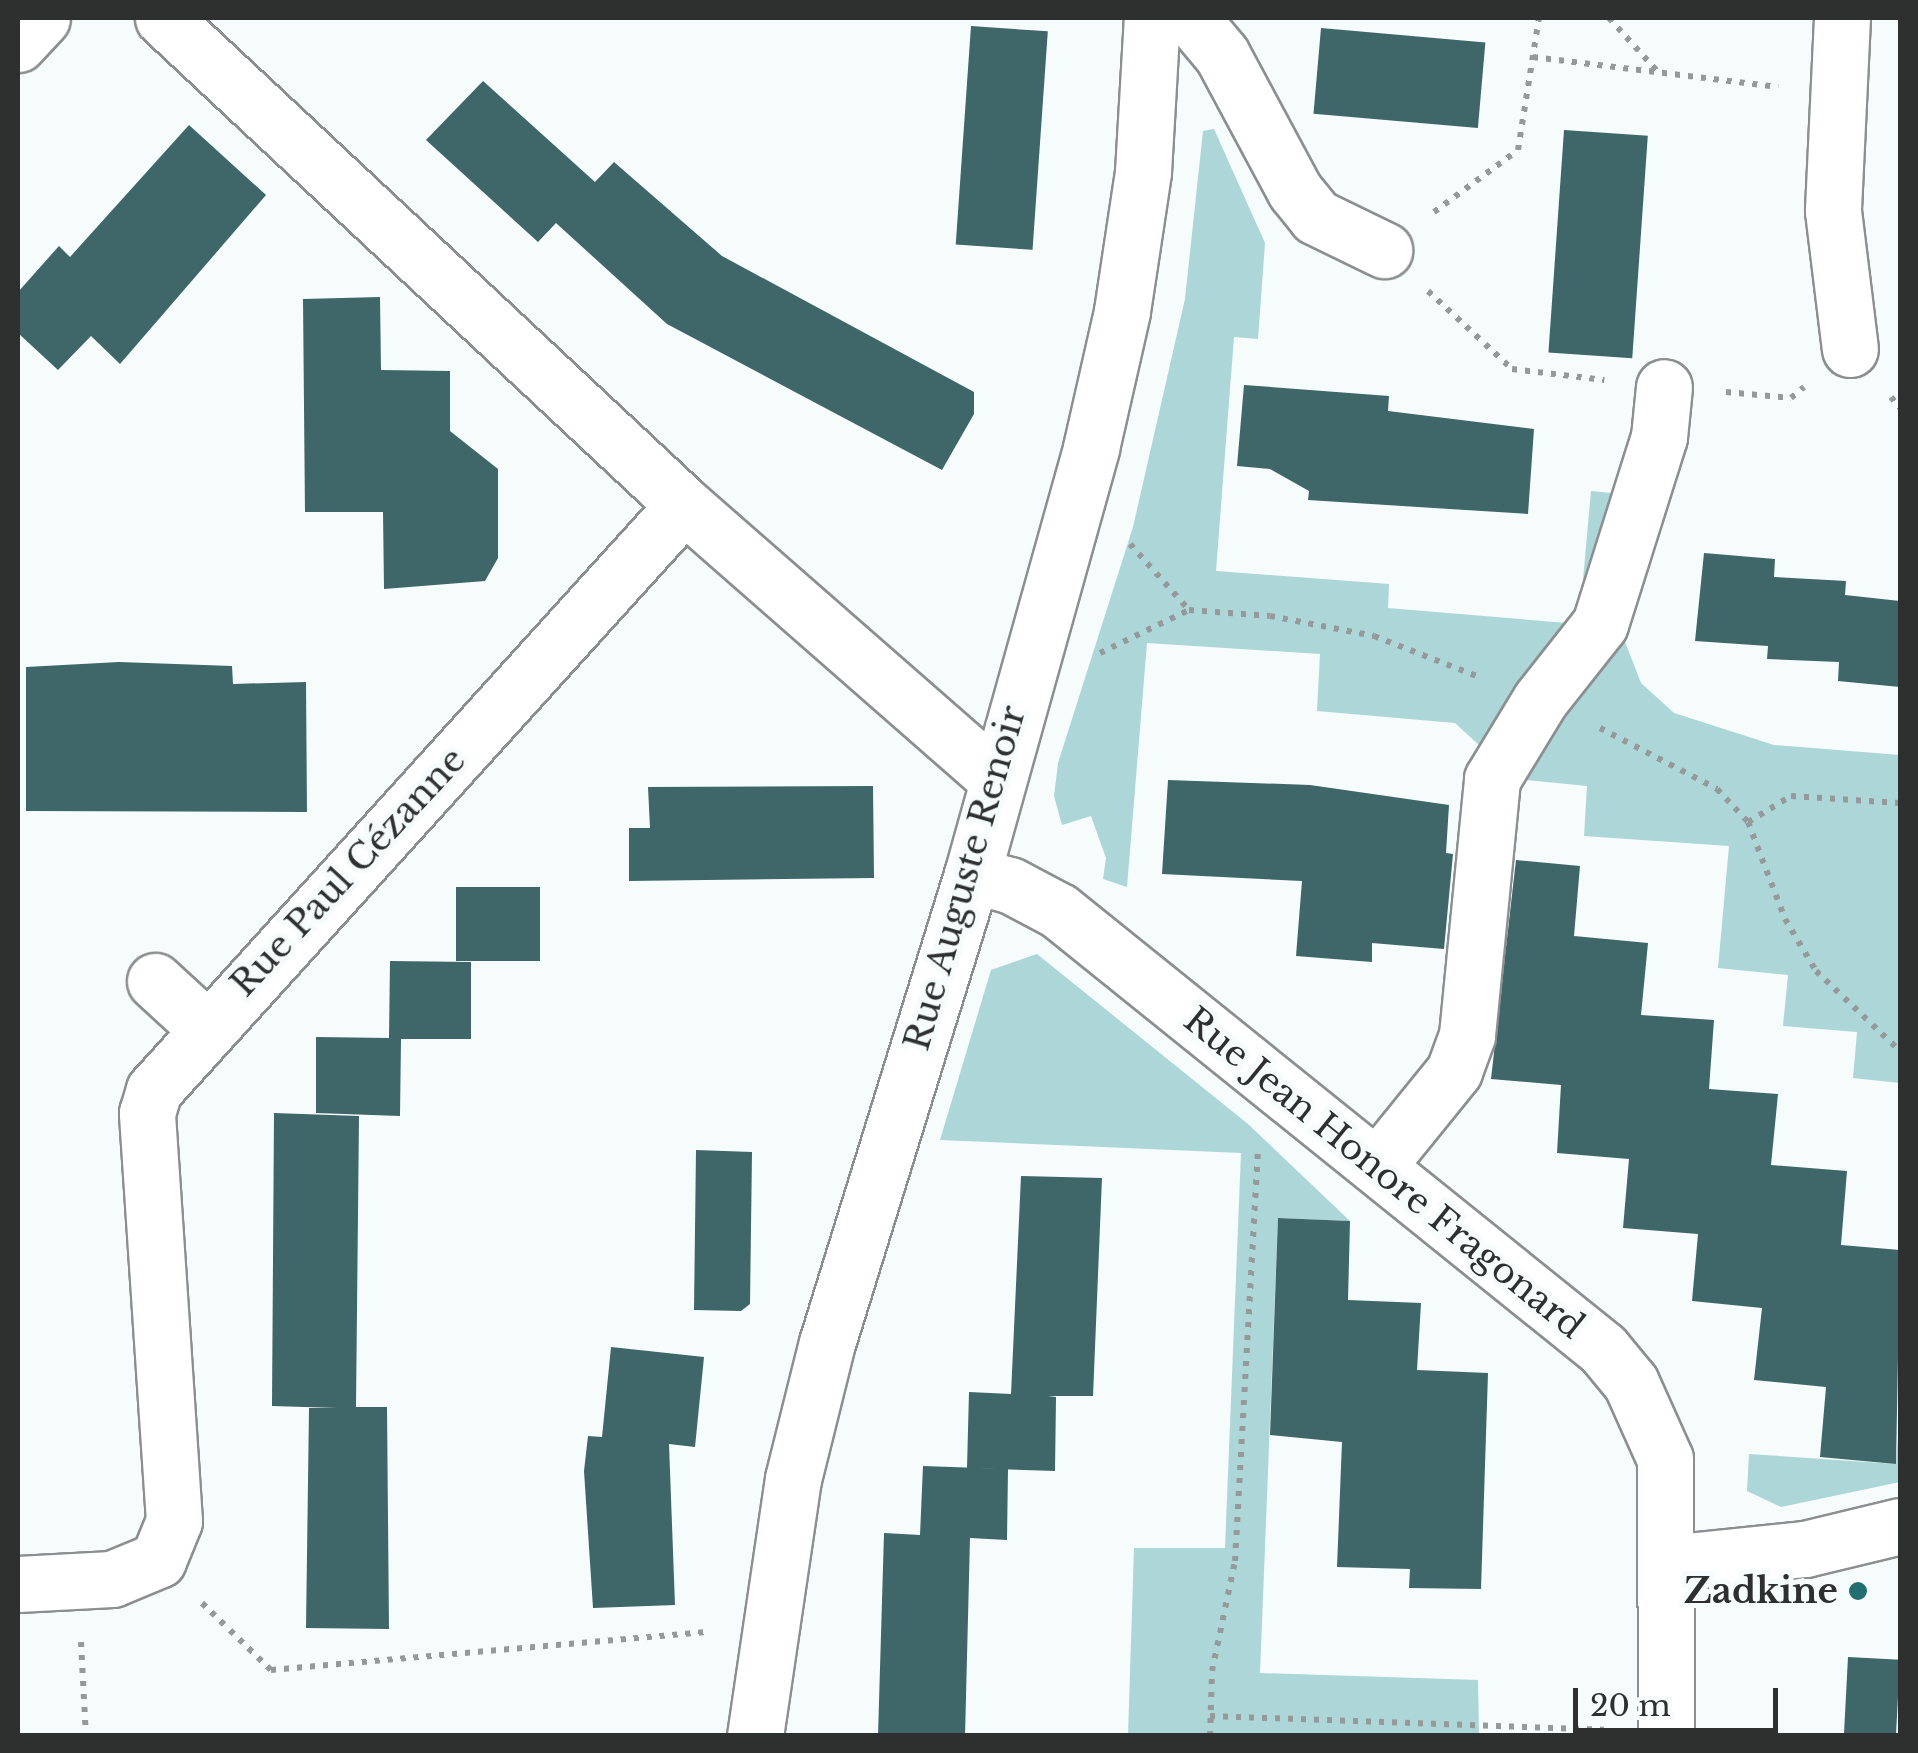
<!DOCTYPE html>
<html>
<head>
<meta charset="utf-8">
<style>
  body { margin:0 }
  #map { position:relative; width:1918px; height:1753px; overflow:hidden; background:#f6fbfb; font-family:"Libre Baskerville",serif }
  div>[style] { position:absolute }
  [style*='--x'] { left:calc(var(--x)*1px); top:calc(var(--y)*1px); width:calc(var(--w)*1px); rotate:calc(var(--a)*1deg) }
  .green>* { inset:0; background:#acd6d7 }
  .building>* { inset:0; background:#3f6668; transform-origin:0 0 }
  .path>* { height:6px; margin-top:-3px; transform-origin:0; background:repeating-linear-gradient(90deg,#969999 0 5px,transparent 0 13px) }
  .roads { filter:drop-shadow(2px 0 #8b8f8f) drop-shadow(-2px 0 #8b8f8f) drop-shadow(0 2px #8b8f8f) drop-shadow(0 -2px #8b8f8f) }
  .minor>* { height:55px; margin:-27.5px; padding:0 27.5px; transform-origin:27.5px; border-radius:27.5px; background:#fff }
  .dots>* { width:28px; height:28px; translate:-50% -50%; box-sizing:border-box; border:5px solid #f6fbfb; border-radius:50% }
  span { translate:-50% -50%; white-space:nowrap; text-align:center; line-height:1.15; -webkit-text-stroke:10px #f6fbfb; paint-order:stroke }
  .street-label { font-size:35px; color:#2e2f2f }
  .poi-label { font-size:35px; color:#2e2f2f; font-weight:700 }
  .right { translate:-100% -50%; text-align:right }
  .frame { position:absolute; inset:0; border:20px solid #2e2f2f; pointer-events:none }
  .scale { position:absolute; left:1573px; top:1688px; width:205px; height:45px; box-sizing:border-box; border:5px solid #2e2f2f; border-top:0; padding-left:12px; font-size:30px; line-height:35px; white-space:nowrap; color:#2e2f2f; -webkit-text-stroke:8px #f6fbfb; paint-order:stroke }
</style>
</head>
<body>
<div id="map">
  <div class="green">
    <div style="clip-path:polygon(1214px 129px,1265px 243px,1258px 339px,1234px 337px,1216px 571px,1389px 584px,1388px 608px,1579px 624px,1591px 491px,1661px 498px,1620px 629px,1641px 683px,1674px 713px,1774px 745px,1900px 755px,1900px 1083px,1853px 1078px,1857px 1032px,1783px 1026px,1788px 975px,1718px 968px,1729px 846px,1584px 836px,1587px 786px,1516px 779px,1455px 723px,1317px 711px,1320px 654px,1147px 643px,1127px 887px,1103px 879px,1106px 858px,1091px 816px,1062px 825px,1054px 796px,1058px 763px,1133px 527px,1185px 299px,1203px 131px)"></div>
    <div style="clip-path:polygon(1037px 954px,1248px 1124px,1350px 1221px,1278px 1218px,1260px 1673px,1478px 1680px,1479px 1735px,1128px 1735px,1134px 1548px,1225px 1548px,1241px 1153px,940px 1140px,991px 970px)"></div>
    <div style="clip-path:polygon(1900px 1408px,1900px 1482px,1781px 1507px,1747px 1491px,1749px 1454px,1896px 1464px)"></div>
  </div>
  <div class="building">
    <div style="left:971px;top:26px;width:77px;height:219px;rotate:4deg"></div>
    <div style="left:1321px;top:28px;width:165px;height:86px;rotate:5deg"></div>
    <div style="clip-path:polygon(483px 81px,595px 182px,614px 162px,722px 256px,974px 392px,974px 414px,942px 470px,667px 324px,556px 223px,538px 242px,426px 140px)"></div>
    <div style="clip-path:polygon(189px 125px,266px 195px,120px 364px,91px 336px,58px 370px,18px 333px,18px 292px,59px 246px,70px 257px)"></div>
    <div style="left:1564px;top:130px;width:84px;height:223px;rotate:4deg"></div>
    <div style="clip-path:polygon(380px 297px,381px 370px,450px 371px,450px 431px,498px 469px,498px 558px,485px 581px,384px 589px,383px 512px,305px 512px,303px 299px)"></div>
    <div style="clip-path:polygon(1244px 385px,1389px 396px,1388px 411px,1534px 429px,1528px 514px,1308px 500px,1309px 491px,1270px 469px,1237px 466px)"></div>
    <div style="clip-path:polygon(1704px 553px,1775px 559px,1774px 577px,1846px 581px,1845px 595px,1900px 601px,1900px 687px,1838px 681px,1839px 662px,1767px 659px,1768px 646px,1695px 641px)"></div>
    <div style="clip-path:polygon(119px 662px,232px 666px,233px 684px,306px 682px,307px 812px,26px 811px,26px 667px)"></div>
    <div style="clip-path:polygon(1168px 780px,1310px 785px,1449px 805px,1446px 853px,1453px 854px,1444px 949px,1372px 943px,1372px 962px,1296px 956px,1302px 881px,1162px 874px)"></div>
    <div style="clip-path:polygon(873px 786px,874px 878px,629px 881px,629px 828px,650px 828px,648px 787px)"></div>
    <div style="clip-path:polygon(1516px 860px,1580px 866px,1574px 936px,1648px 943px,1641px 1015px,1714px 1020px,1709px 1089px,1778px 1094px,1771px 1165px,1847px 1171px,1841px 1245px,1900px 1250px,1896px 1464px,1820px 1457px,1826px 1387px,1754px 1380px,1762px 1308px,1692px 1301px,1698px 1234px,1623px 1228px,1629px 1159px,1557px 1153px,1561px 1085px,1491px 1079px)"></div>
    <div style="left:456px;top:887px;width:84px;height:74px"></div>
    <div style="clip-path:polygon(390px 961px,471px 962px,471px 1039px,401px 1039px,400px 1116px,316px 1113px,316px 1037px,389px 1038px)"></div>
    <div style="clip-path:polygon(274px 1113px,359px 1116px,356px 1407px,387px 1407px,389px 1629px,306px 1628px,309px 1408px,337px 1408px,272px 1406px)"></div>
    <div style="clip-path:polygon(696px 1150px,752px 1152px,750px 1304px,741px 1311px,694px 1310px)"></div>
    <div style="clip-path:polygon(1021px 1176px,1102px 1178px,1093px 1396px,1048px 1396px,1056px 1397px,1055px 1471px,967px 1468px,969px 1392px,1011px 1394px)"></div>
    <div style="clip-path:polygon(1278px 1218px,1350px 1221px,1348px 1300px,1421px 1303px,1417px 1370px,1488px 1373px,1481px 1589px,1409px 1588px,1410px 1569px,1337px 1567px,1342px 1442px,1270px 1435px)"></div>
    <div style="clip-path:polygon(611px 1347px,704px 1357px,695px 1447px,669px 1444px,675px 1605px,593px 1608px,584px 1471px,588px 1436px,602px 1437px)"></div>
    <div style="clip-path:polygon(923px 1466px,1008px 1469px,1007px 1540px,970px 1538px,965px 1736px,878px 1736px,884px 1533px,920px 1535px)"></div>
    <div style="left:1848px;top:1657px;width:52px;height:79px;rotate:3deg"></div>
  </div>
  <div class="path">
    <div style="--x:1609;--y:18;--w:73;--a:47.8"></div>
    <div style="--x:1533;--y:57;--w:247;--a:7"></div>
    <div style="--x:1434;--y:212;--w:104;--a:-36.4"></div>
    <div style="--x:1518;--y:150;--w:134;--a:-81"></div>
    <div style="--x:1428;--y:291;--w:115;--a:42.9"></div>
    <div style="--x:1512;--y:369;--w:93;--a:6.8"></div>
    <div style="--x:1726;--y:392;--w:65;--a:5.3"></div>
    <div style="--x:1791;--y:398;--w:17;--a:-40"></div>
    <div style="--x:1891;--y:397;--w:14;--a:51"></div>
    <div style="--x:1130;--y:544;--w:89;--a:48.2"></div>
    <div style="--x:1100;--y:653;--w:99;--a:-25.8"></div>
    <div style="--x:1189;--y:610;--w:81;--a:4.2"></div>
    <div style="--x:1270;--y:616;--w:106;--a:10.9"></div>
    <div style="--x:1374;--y:636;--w:116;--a:21.3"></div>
    <div style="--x:1600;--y:728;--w:132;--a:27.5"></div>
    <div style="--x:1717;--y:789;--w:45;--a:46.8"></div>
    <div style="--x:1748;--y:822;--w:50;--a:-31.2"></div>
    <div style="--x:1791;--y:796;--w:109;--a:3.7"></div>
    <div style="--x:1748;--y:822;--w:104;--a:69.1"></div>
    <div style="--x:1785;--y:919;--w:61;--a:59.2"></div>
    <div style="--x:1816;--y:971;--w:116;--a:43.6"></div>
    <div style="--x:202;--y:1603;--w:96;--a:44.2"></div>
    <div style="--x:271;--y:1670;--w:437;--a:-5"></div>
    <div style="--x:81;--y:1642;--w:94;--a:87"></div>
    <div style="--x:1210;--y:1716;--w:394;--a:2"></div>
    <div style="--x:1210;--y:1736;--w:65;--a:-88.2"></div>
    <div style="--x:1212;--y:1671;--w:112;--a:-78.2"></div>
    <div style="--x:1235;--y:1561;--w:411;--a:-86.8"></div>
  </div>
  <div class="roads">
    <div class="minor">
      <div style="--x:163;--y:18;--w:713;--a:43.07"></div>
      <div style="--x:1191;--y:18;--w:48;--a:50"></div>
      <div style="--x:1222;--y:55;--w:154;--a:61.8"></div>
      <div style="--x:1295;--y:191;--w:33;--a:51"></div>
      <div style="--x:1316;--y:217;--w:76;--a:25.9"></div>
      <div style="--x:1842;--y:18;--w:193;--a:92.7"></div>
      <div style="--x:1833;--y:211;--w:139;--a:83"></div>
      <div style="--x:18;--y:44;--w:35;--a:-47"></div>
      <div style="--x:972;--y:875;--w:39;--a:15"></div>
      <div style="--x:1010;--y:885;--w:55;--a:28"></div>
      <div style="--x:1059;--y:911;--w:698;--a:38.84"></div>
      <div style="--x:1603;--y:1349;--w:44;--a:50.5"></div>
      <div style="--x:1631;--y:1383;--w:83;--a:65.9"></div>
      <div style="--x:1665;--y:1459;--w:277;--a:89.8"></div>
      <div style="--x:155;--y:981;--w:68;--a:42.6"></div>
      <div style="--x:1378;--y:1165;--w:121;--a:-51"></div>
      <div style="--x:1454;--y:1071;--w:38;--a:-70"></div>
      <div style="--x:1467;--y:1035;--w:257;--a:-84.4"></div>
      <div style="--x:1492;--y:779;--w:92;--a:-58.7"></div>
      <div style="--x:1540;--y:700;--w:97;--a:-51.7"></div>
      <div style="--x:1600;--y:624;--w:196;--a:-72.5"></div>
      <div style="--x:1659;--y:437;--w:50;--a:-84.3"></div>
      <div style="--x:1667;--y:1563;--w:139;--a:-5.8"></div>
      <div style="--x:1805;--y:1549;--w:98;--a:-13.6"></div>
      <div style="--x:18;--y:1584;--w:94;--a:-3"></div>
      <div style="--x:112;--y:1579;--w:50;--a:-22.4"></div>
      <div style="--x:158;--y:1560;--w:42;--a:-67.7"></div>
      <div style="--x:174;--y:1521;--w:409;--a:-93.8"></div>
      <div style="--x:147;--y:1113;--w:24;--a:-73"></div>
      <div style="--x:154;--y:1090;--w:789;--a:-47.82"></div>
      <div style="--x:684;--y:505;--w:415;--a:41.2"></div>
      <div style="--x:755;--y:1736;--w:260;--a:-81.6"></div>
      <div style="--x:793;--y:1479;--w:140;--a:-76"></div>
      <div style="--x:827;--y:1343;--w:490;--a:-72.8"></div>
      <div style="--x:972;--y:875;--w:443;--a:-74.4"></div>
      <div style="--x:1091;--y:448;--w:140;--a:-77.2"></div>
      <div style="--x:1122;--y:311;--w:141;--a:-81.4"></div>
      <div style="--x:1143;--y:172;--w:154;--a:-86.7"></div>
    </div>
  </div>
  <div class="dots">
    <div style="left:1858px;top:1591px;background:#226e71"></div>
  </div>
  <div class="street-label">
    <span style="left:348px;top:872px;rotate:-47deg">Rue Paul Cézanne</span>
    <span style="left:965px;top:878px;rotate:-74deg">Rue Auguste Renoir</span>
    <span style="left:1384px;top:1173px;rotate:39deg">Rue Jean Honore Fragonard</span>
  </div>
  <div class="poi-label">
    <span class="right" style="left:1838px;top:1591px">Zadkine</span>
  </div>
  <div class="frame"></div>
  <div class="scale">20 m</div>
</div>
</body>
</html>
